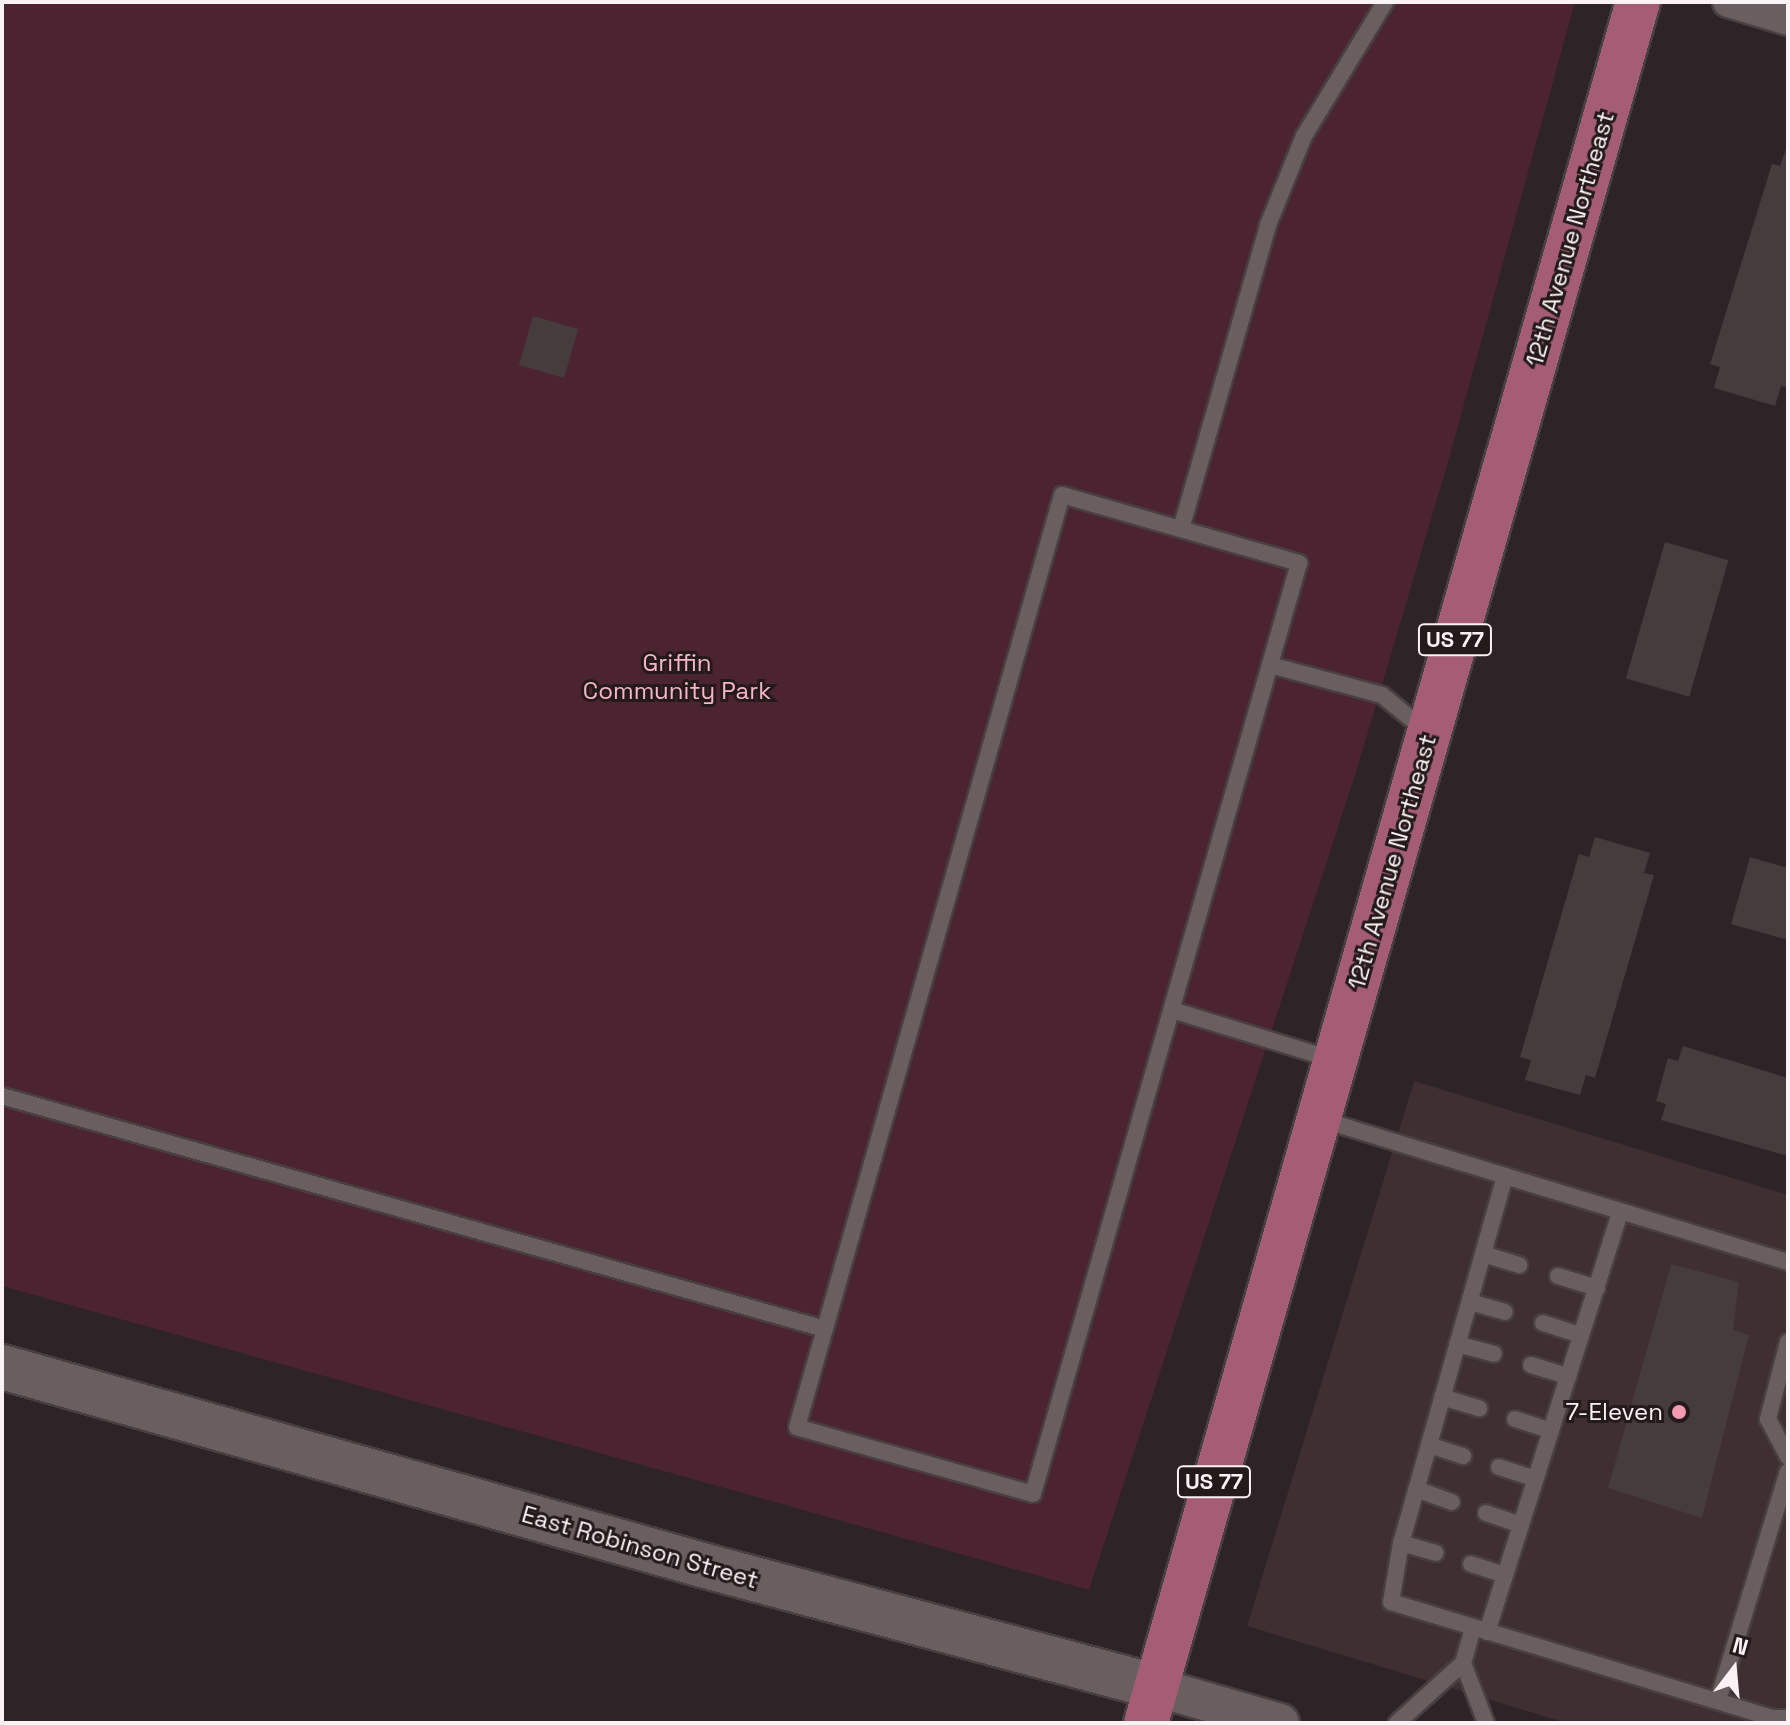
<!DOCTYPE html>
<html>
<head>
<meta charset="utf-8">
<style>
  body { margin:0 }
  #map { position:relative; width:1790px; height:1725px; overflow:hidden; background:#2e2326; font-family:"Space Grotesk",sans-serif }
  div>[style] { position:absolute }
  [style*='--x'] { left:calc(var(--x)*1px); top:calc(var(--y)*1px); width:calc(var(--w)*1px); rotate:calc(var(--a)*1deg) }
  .built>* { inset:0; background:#3f2e32 }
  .green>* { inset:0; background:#4c2330 }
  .building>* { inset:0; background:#463b3d; transform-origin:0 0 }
  .roads { filter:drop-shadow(2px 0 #483f41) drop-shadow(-2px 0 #483f41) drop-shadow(0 2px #483f41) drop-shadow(0 -2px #483f41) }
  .service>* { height:16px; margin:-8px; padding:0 8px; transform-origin:8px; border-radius:8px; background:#6a5e61 }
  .minor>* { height:30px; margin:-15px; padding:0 15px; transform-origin:15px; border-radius:15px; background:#6a5e61 }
  .tertiary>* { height:38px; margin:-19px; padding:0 19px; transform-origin:19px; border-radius:19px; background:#6a5e61 }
  .secondary>* { height:44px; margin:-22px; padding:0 22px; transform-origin:22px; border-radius:22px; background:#6a5e61 }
  .primary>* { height:44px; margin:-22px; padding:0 22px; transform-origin:22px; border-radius:22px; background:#a45d74 }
  .dots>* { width:22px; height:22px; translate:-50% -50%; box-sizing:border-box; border:4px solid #241a1c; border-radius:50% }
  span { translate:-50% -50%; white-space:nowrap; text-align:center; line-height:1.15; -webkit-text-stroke:6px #241a1c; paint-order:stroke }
  .shield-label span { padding:2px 6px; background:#241a1c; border:2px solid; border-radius:6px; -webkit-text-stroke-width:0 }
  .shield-label { font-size:22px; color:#faf2f4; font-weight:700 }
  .street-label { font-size:24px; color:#faf2f4 }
  .park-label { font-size:24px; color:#f7b6c7 }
  .poi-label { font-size:24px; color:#faf2f4 }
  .right { translate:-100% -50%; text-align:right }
  .frame { position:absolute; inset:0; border:4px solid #faf2f4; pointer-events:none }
  .north { position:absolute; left:1694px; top:1629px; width:80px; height:80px; -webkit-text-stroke:6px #241a1c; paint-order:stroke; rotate:16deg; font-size:22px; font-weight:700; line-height:32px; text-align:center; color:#faf2f4 }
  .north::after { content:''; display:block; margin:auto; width:28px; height:36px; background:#faf2f4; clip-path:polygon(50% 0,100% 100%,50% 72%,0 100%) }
</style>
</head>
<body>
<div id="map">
  <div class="built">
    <div style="clip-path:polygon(1414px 1081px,1788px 1195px,1788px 1723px,1566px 1723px,1247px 1626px)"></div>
  </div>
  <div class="green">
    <div style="clip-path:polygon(2px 2px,1575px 2px,1448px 462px,1358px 766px,1089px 1590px,2px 1286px)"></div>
  </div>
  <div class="building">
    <div style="clip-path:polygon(1788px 143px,1788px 388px,1781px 386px,1775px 406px,1714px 388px,1720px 367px,1710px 364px,1772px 164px,1780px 166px)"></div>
    <div style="left:533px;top:316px;width:47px;height:51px;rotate:16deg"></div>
    <div style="left:1665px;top:542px;width:66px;height:142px;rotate:16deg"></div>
    <div style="clip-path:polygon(1595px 837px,1650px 853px,1644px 873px,1654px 875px,1595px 1078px,1586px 1075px,1580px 1095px,1525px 1080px,1531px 1060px,1520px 1057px,1579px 854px,1589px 857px)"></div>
    <div style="clip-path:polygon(1750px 857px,1788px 868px,1788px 940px,1731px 924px)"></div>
    <div style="clip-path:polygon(1683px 1046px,1788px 1078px,1788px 1156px,1661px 1120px,1666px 1104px,1656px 1101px,1668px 1058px,1678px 1061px)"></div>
    <div style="clip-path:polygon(1671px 1264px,1739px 1282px,1733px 1330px,1749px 1335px,1702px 1518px,1608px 1488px)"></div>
  </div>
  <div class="roads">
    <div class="service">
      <div style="--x:1062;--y:495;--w:247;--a:16"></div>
      <div style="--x:1299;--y:563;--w:968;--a:105.95"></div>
      <div style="--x:1033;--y:1494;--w:245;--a:-164.2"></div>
      <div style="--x:797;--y:1427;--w:969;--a:-74.13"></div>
      <div style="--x:1181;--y:529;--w:316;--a:-74"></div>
      <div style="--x:1268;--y:225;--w:96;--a:-68"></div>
      <div style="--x:1304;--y:136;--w:157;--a:-58.8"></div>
      <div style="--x:1270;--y:665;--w:116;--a:15"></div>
      <div style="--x:1382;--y:695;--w:58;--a:39.4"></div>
      <div style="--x:1172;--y:1010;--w:170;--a:17.1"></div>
      <div style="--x:2;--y:1096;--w:855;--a:15.81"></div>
      <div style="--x:1320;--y:1119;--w:194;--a:17.1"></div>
      <div style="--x:1505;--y:1176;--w:381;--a:105.8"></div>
      <div style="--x:1401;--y:1543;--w:60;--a:99.6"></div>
      <div style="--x:1391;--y:1602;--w:400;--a:16.9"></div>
      <div style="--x:1774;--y:1718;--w:14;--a:0"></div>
      <div style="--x:1505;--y:1176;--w:296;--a:16.9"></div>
      <div style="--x:1483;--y:1254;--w:38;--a:17"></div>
      <div style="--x:1558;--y:1276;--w:41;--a:17.1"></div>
      <div style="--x:1470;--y:1302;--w:36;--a:16"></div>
      <div style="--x:1543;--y:1323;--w:40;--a:18"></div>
      <div style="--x:1788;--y:1342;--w:80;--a:104.6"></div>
      <div style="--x:1768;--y:1419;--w:43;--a:62.2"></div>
      <div style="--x:1457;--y:1344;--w:38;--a:15"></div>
      <div style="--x:1531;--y:1365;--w:39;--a:17"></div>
      <div style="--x:1442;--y:1397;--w:39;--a:17"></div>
      <div style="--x:1515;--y:1419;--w:38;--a:18"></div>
      <div style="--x:1429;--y:1445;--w:36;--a:18"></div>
      <div style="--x:1499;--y:1467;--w:38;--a:18"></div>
      <div style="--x:1416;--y:1489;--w:38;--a:20"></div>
      <div style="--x:1486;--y:1513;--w:37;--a:19"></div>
      <div style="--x:1401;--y:1543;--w:36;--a:16"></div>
      <div style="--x:1471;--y:1564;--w:36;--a:18"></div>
      <div style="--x:1487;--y:1632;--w:441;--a:-72.4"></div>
      <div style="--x:1463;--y:1663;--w:36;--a:-74"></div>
      <div style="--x:1718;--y:1700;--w:239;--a:-73"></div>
      <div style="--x:1397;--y:1723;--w:89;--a:-42.3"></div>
      <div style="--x:1463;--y:1663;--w:64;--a:69"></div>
    </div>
    <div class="minor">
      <div style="--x:1728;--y:2;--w:63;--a:16.7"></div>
    </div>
    <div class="tertiary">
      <div style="--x:1156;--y:1687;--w:129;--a:16.2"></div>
    </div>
    <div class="secondary">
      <div style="--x:2;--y:1367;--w:727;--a:15.79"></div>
      <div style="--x:702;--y:1565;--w:470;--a:15"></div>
    </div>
    <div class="primary">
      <div style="--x:1146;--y:1723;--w:1790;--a:-74.05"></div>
    </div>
  </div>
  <div class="dots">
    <div style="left:1679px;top:1412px;background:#f19ab2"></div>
  </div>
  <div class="shield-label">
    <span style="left:1455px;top:640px">US 77</span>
    <span style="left:1214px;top:1482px">US 77</span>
  </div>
  <div class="street-label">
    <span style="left:1570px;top:239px;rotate:-74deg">12th Avenue Northeast</span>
    <span style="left:1392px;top:862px;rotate:-74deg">12th Avenue Northeast</span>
    <span style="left:640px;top:1547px;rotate:16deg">East Robinson Street</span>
  </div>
  <div class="park-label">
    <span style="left:677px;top:677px">Griffin<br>Community Park</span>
  </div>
  <div class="poi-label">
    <span class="right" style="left:1663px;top:1412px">7-Eleven</span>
  </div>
  <div class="frame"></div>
  <div class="north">N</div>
</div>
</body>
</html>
